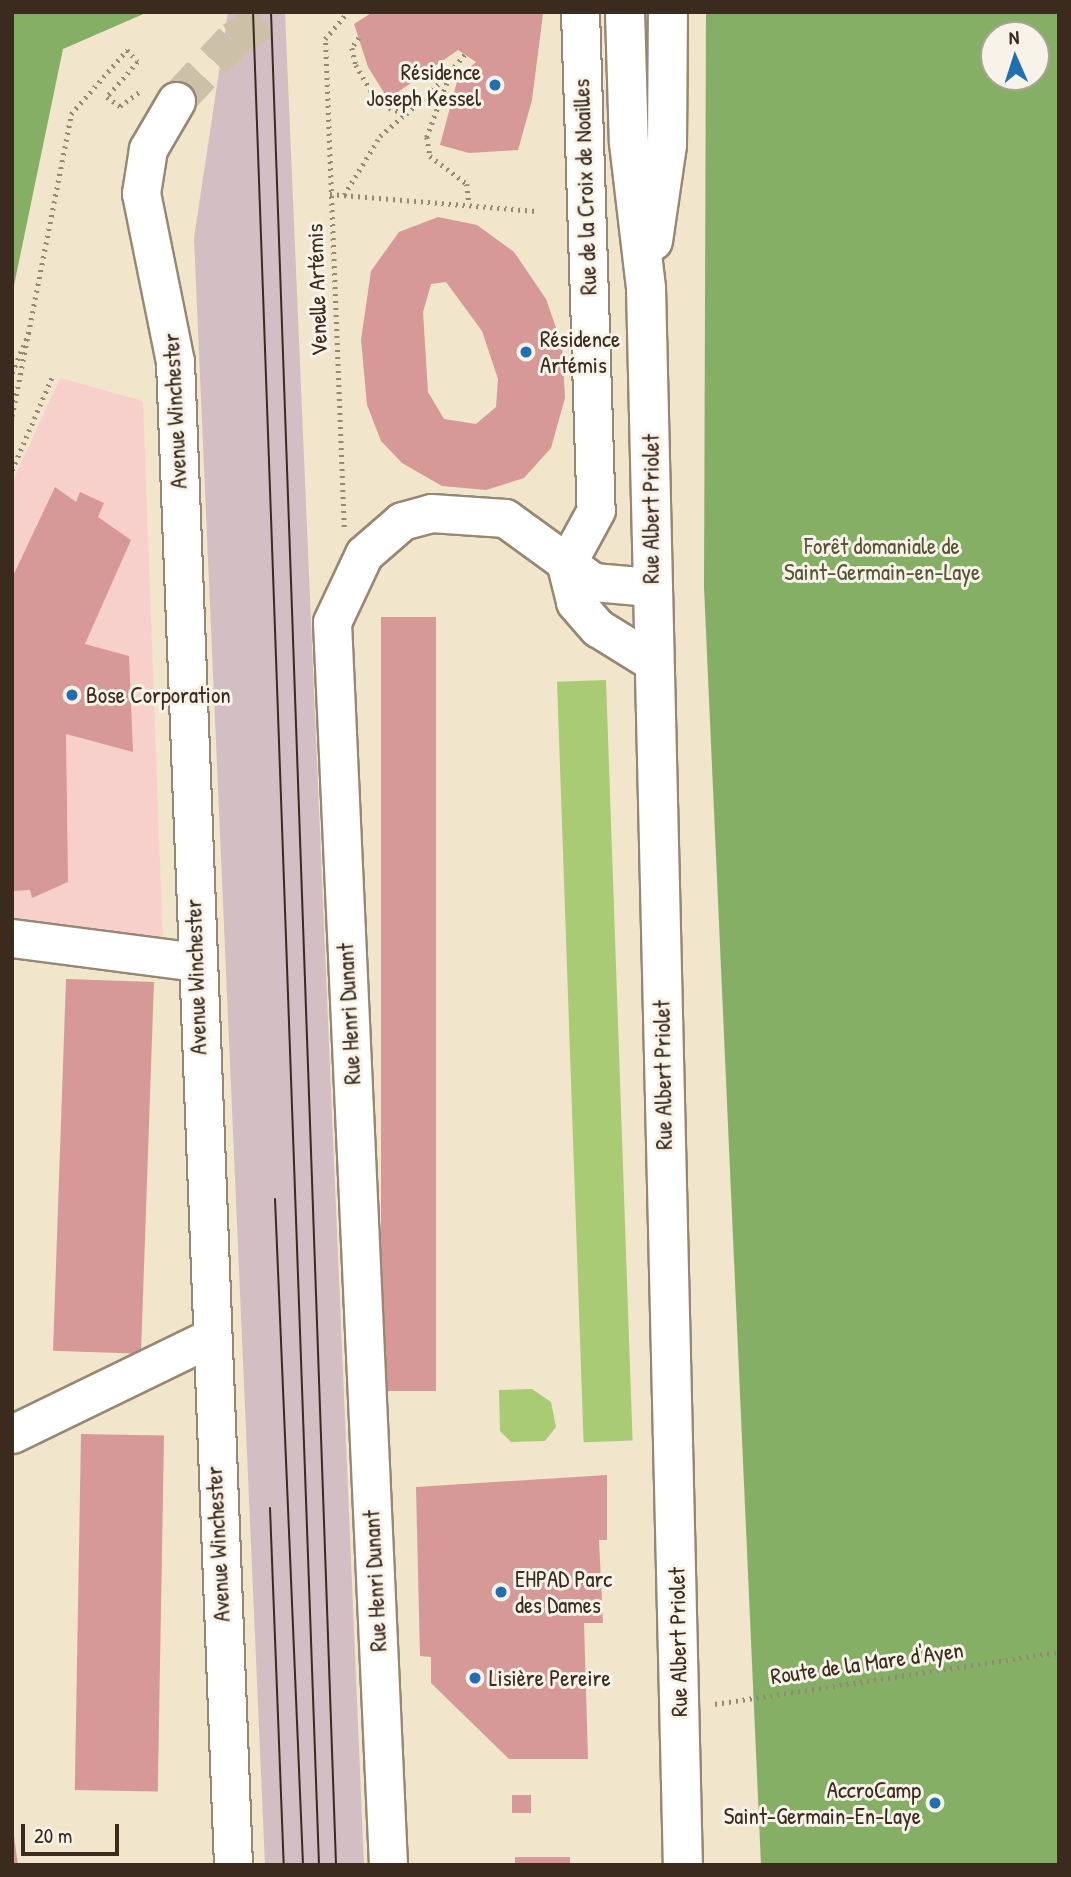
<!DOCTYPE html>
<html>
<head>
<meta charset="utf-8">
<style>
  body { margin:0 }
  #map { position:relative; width:1071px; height:1877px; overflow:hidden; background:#f1e5cb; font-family:"Patrick Hand",sans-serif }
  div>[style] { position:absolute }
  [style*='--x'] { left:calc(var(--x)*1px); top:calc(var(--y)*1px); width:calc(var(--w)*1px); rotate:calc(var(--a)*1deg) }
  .built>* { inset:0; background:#f7d0cc }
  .industrial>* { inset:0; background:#d2bec3 }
  .green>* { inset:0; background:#a9cb74; transform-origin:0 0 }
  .forest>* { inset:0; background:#86af66 }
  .building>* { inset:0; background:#d69997; transform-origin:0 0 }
  .minor-tunnel>* { height:37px; margin-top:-18.5px; transform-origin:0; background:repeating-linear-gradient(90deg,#cdc0a8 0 37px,transparent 0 55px) }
  .path>* { height:4.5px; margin-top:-2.25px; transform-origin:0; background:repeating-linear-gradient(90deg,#968874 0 2px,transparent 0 7px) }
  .roads { filter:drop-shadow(2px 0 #968874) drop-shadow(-2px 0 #968874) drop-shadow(0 2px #968874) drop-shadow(0 -2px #968874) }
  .minor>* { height:37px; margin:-18.5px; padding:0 18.5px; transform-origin:18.5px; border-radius:18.5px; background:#fff }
  .major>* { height:38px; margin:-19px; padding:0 19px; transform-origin:19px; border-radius:19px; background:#fff }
  .tram>* { height:2px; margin:-1px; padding:0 1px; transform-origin:1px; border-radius:1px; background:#3b2a1e }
  .dots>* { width:19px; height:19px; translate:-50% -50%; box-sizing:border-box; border:4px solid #f7f3e8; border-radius:50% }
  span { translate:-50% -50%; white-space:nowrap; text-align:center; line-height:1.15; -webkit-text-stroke:6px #f7f3e8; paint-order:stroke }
  .poi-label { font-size:23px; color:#3b2a1e }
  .right { translate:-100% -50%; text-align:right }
  .left { translate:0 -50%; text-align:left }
  .street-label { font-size:23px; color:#3b2a1e }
  .park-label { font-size:23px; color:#565234 }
  .frame { position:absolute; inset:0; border:14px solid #3b2a1e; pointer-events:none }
  .north { position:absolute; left:980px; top:21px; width:70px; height:70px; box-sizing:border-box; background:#f7f3e8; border:2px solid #aca397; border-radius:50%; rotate:357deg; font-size:19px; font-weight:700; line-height:28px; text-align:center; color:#3b2a1e }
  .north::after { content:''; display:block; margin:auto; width:24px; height:32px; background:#1f6fb2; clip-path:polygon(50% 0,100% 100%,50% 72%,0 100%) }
  .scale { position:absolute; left:21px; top:1824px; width:98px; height:32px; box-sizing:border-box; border:4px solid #3b2a1e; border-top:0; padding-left:9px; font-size:21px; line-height:24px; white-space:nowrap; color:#3b2a1e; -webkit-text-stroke:5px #f7f3e8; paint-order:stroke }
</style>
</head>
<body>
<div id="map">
  <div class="built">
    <div style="clip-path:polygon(60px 378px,143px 401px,163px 946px,12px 924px,12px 483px)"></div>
  </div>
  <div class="industrial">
    <div style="clip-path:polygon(228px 12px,285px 12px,364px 1865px,265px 1865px,194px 238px)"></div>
  </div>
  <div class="green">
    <div style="left:606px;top:680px;width:761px;height:49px;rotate:88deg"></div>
    <div style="clip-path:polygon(532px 1389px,551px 1402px,556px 1427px,545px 1441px,511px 1442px,500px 1431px,499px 1390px)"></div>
  </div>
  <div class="forest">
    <div style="clip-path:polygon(12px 12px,148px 12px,63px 49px,12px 295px)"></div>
    <div style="clip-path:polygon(evenodd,706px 12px,1059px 12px,1059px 1865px,761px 1865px,704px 587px,706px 12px,994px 35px,1036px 35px,1036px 77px,994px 77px,994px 35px)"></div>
  </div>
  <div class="building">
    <div style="clip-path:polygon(373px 12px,543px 14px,532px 100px,518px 150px,469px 153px,440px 145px,458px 78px,476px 62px,458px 50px,388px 99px,368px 67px,354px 24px)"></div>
    <div style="clip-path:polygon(evenodd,438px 217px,477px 225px,514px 252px,546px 299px,562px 345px,565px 398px,551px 448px,524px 478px,486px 490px,442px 486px,402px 463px,381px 441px,367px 405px,361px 340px,371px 271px,399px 232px,438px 217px,446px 282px,482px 331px,498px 379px,496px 407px,476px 424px,444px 419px,428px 392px,423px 312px,431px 284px,446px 282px)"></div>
    <div style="clip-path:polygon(55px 487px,76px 502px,80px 492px,104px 503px,98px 517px,131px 540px,85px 644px,129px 656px,133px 752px,66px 734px,68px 882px,32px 898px,30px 890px,12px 891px,12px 578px)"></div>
    <div style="left:381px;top:617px;width:55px;height:774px"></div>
    <div style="left:66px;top:979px;width:88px;height:372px;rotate:2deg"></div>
    <div style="left:81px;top:1434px;width:83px;height:356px;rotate:1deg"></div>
    <div style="clip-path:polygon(607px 1475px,607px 1540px,599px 1540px,603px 1623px,584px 1623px,588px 1759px,509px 1759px,431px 1683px,431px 1657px,420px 1656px,416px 1487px)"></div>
    <div style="left:512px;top:1795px;width:19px;height:18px"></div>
    <div style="clip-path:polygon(12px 1836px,14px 1836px,18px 1865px,12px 1865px)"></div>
    <div style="left:570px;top:1857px;width:8px;height:55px;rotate:90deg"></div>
  </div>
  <div class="minor-tunnel">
    <div style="--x:176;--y:101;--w:83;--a:-46.9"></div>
    <div style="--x:233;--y:40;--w:50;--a:-33.7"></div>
  </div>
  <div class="path">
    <div style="--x:359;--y:38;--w:12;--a:125"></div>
    <div style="--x:352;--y:48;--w:17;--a:77"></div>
    <div style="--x:356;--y:65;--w:34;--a:60"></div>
    <div style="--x:373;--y:95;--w:21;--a:39"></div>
    <div style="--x:389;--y:108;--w:18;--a:19"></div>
    <div style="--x:406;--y:114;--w:57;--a:-42.9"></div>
    <div style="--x:465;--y:55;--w:20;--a:131"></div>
    <div style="--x:452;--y:70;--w:72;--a:110.5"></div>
    <div style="--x:427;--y:137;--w:19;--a:81"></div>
    <div style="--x:430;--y:156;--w:46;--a:37.1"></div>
    <div style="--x:467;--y:184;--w:20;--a:84"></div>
    <div style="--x:330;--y:194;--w:207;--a:4.7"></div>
    <div style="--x:344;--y:195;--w:69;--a:-58.6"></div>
    <div style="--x:380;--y:136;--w:33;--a:-41"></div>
    <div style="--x:12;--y:373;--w:44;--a:-67.5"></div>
    <div style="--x:12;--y:416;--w:308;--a:-78.9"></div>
    <div style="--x:71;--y:114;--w:85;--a:-48.8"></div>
    <div style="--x:127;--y:50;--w:16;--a:47"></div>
    <div style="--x:138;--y:62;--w:47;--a:131.5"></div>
    <div style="--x:107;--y:97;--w:16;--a:35"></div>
    <div style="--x:120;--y:106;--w:24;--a:-36"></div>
    <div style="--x:12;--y:470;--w:101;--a:-66.7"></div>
    <div style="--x:344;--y:527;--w:488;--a:-92.2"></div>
    <div style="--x:325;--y:39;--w:35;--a:-50"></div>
    <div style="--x:715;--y:1704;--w:348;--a:-8.6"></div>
  </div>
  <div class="roads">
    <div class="minor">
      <div style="--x:580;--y:12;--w:498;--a:88.2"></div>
      <div style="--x:596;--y:510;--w:63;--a:118.6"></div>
      <div style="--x:566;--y:565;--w:38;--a:76"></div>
      <div style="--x:575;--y:602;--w:35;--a:49"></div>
      <div style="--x:598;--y:628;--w:65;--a:31.7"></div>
      <div style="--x:176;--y:101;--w:56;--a:120.3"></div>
      <div style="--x:148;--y:149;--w:45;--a:99"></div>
      <div style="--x:141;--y:193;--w:172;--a:78.6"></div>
      <div style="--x:175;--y:362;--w:1504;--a:87.79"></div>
      <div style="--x:12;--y:938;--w:186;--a:7.4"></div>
      <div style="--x:12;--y:1434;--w:218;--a:-25.9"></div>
      <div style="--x:388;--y:1865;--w:1244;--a:-92.58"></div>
      <div style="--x:332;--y:622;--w:75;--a:-64.8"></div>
      <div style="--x:364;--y:554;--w:50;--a:-41"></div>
      <div style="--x:402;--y:521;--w:30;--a:-15"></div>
      <div style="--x:431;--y:513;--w:74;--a:3.9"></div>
      <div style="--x:505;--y:518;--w:109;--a:36"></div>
      <div style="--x:593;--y:582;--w:58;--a:4.9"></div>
    </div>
    <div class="major">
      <div style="--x:625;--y:12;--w:131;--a:88.3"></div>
      <div style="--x:629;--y:143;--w:146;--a:83.3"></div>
      <div style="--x:646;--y:288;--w:1577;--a:88.66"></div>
      <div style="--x:653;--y:241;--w:97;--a:-81.7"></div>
      <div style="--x:667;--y:145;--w:133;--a:-89.6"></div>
    </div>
  </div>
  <div class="tram">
    <div style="--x:253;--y:12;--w:1854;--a:87.96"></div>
    <div style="--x:271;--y:12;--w:1854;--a:87.99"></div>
    <div style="--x:275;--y:1199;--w:667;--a:87.59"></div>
    <div style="--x:270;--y:1508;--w:357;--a:87.8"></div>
  </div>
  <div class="dots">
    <div style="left:495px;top:85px;background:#1f6fb2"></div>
    <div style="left:526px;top:352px;background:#1f6fb2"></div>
    <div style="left:72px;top:695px;background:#1f6fb2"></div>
    <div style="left:501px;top:1592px;background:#1f6fb2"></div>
    <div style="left:475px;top:1678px;background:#1f6fb2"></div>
    <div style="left:935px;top:1803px;background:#1f6fb2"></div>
  </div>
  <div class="poi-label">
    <span class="right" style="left:481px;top:85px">Résidence<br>Joseph Kessel</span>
    <span class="left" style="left:540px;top:352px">Résidence<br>Artémis</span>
    <span class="left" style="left:86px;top:695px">Bose Corporation</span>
    <span class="left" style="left:515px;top:1592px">EHPAD Parc<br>des Dames</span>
    <span class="left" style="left:489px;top:1678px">Lisière Pereire</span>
    <span class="right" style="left:921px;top:1803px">AccroCamp<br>Saint-Germain-En-Laye</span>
  </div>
  <div class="street-label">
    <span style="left:585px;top:187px;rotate:-92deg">Rue de la Croix de Noailles</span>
    <span style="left:317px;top:290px;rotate:-92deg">Venelle Artémis</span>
    <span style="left:175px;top:411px;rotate:-93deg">Avenue Winchester</span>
    <span style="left:651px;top:509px;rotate:-90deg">Rue Albert Priolet</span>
    <span style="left:196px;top:977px;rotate:-92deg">Avenue Winchester</span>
    <span style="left:349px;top:1014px;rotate:-93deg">Rue Henri Dunant</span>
    <span style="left:663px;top:1075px;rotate:-91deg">Rue Albert Priolet</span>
    <span style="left:218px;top:1544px;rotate:-93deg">Avenue Winchester</span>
    <span style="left:375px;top:1581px;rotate:-93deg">Rue Henri Dunant</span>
    <span style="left:678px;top:1642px;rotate:-91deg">Rue Albert Priolet</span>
    <span style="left:867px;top:1663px;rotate:-8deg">Route de la Mare d'Ayen</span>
  </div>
  <div class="park-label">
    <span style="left:882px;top:559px">Forêt domaniale de<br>Saint-Germain-en-Laye</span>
  </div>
  <div class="frame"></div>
  <div class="north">N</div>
  <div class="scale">20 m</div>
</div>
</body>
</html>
